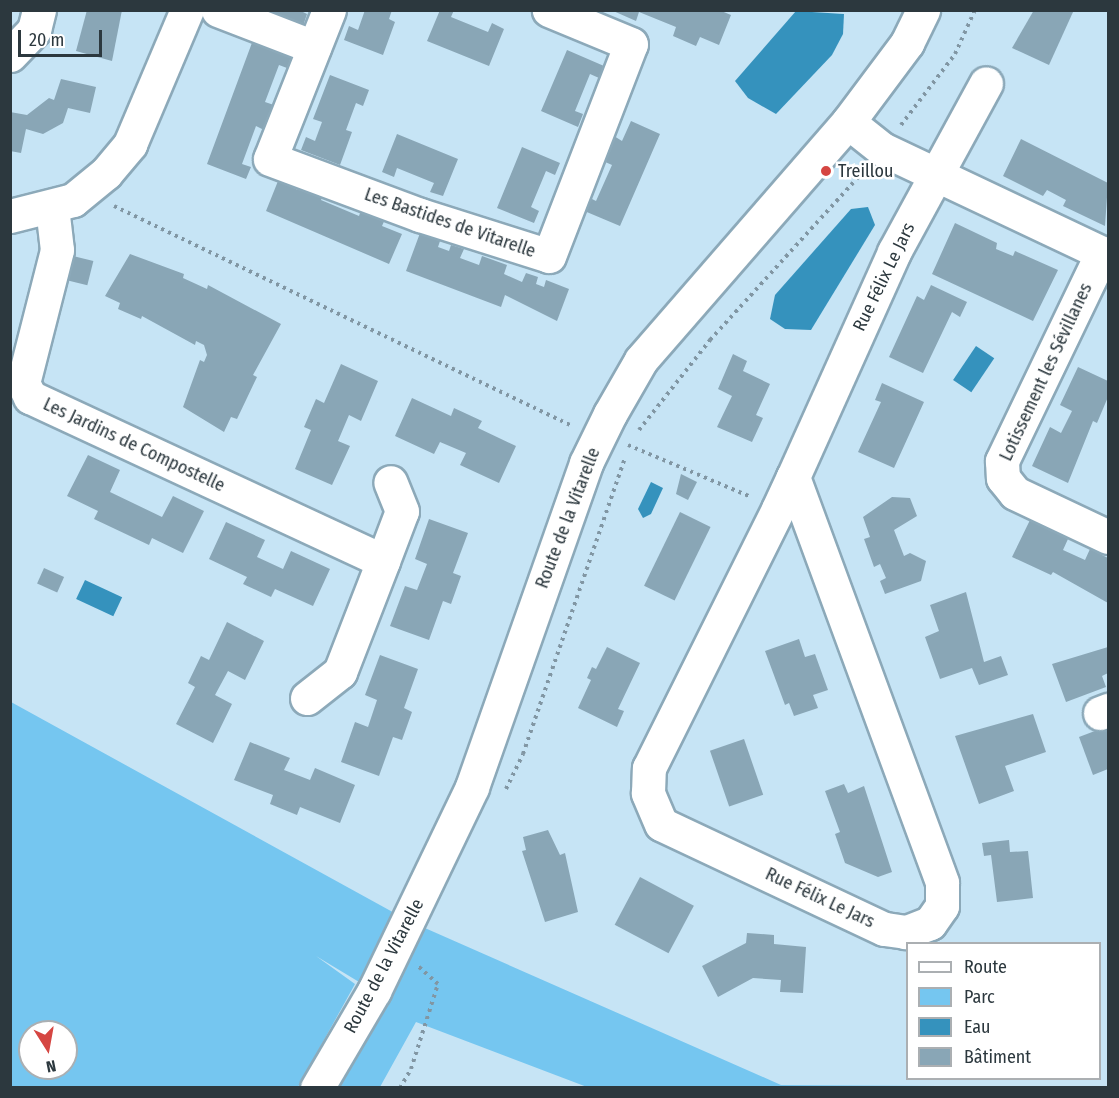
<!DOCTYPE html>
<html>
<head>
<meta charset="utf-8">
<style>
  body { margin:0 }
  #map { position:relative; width:1119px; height:1098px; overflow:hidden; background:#c6e4f5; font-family:"Fira Sans Condensed",sans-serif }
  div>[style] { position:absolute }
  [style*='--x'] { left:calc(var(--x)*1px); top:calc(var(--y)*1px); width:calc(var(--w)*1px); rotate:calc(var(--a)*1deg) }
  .green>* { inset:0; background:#75c6f0 }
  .water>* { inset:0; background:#3592bd; transform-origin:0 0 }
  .building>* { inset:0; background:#89a6b6; transform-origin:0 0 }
  .path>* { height:4px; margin-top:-2px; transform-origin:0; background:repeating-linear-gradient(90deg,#8196a3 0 3px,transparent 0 7.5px) }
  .roads { filter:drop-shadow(2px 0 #8ca9b9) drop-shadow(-2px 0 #8ca9b9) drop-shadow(0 2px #8ca9b9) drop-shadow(0 -2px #8ca9b9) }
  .minor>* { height:33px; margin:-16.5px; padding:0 16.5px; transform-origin:16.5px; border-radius:16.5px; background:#fff }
  .dots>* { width:16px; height:16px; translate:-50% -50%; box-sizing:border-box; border:3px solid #fff; border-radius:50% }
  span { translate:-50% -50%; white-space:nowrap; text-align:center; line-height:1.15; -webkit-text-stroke:5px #fff; paint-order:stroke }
  .poi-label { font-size:18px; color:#2c383e }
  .left { translate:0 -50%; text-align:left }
  .street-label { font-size:18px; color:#2c383e }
  .frame { position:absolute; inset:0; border:12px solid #2c383e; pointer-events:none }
  .legend { position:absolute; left:906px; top:942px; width:195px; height:138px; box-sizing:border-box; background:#fff; border:2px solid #abafb2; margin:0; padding:8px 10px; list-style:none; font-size:18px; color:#2c383e }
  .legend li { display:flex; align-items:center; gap:12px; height:30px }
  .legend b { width:30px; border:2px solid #abafb2 }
  .north { position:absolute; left:18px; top:1020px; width:60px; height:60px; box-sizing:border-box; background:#fff; border:2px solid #abafb2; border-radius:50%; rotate:169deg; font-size:16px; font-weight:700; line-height:24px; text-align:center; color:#2c383e }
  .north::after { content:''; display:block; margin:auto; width:21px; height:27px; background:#d54642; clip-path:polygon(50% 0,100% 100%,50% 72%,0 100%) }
  .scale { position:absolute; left:18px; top:30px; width:84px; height:27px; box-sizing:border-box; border:3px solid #2c383e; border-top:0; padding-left:8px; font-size:18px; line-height:21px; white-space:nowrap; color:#2c383e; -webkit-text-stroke:4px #fff; paint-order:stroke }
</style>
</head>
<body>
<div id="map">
  <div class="green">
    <div style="clip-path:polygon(evenodd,11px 702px,409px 921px,781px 1085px,1108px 1087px,587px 1087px,416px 1022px,380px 1087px,325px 1087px,374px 991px,316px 956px,355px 984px,298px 1087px,11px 1087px,11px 702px,30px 1032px,66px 1032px,66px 1068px,30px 1068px,30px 1032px)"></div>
  </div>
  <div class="water">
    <div style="clip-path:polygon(796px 11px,844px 14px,843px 34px,832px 55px,776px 114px,748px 98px,735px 81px)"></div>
    <div style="clip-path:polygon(868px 207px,875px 225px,811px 330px,785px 329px,770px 319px,775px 295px,851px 209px)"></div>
    <div style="left:976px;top:346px;width:22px;height:41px;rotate:34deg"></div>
    <div style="clip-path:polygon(651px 482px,663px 488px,651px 514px,643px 518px,638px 509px)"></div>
    <div style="left:85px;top:580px;width:41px;height:21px;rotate:25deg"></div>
  </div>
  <div class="building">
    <div style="clip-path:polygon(87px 10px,122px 10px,112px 61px,76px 51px)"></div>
    <div style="clip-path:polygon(261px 10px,299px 10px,307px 14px,303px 26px)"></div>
    <div style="clip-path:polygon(365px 10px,392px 10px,389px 19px,395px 22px,383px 55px,344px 40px,349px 26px,358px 30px)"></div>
    <div style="clip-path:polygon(440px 10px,454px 10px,451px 17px,488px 32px,492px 23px,504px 29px,489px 66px,427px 41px)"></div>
    <div style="clip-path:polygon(611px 10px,719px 10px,731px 15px,719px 45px,700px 37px,696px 46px,673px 36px,676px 27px,639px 12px,636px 21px)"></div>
    <div style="clip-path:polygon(1034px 10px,1073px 12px,1049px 65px,1012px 48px)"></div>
    <div style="clip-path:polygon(253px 40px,292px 55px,287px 68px,279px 65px,265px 102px,274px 105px,264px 130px,256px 126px,242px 164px,251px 167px,246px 179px,207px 164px)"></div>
    <div style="clip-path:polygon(567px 50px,604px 66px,599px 78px,590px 74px,575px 111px,583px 114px,578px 127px,541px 111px)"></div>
    <div style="clip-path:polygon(330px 75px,369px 90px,363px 106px,356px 103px,346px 130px,352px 132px,340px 165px,301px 150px,306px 137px,315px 141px,322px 122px,313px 119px)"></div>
    <div style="clip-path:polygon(61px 79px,96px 87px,90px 113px,68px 108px,63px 123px,43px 134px,26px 129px,21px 153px,10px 151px,10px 112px,27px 115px,49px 98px,54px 100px)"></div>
    <div style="clip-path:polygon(631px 121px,660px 134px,620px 226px,582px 210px,588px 197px,596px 201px,612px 165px,603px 161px,614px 136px,622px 141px)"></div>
    <div style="clip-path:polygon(397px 134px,458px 159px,443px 196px,430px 192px,434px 183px,397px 168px,394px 177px,382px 172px)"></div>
    <div style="clip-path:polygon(1021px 139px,1108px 183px,1105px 226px,1063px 206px,1066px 200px,1047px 190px,1043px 196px,1003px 176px)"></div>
    <div style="clip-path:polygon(522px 147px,560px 163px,555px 175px,546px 171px,531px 207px,539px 211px,534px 223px,497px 208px)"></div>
    <div style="clip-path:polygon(278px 181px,298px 190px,301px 181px,325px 191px,321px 200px,359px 216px,362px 207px,386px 217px,382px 226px,402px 234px,389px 264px,266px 211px)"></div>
    <div style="clip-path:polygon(955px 223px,997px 243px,996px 249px,1013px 256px,1015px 251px,1058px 270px,1033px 321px,932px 274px)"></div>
    <div style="clip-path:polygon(420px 233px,440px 241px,438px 247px,449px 251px,451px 245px,464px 249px,460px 258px,479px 265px,482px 256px,507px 265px,504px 274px,522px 282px,526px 273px,538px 277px,536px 284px,544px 287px,546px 280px,569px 289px,557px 321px,505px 295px,501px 307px,406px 271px)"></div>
    <div style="clip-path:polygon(130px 254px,184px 274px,183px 278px,207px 289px,208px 285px,281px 324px,253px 375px,257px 377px,237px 419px,231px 417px,224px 432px,183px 407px,200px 360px,204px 362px,207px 355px,204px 345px,196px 341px,195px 345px,142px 316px,141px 319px,118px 309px,120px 303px,105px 296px)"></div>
    <div style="left:73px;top:256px;width:21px;height:25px;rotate:14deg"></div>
    <div style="clip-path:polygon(931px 285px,967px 302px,960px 317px,952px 312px,923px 373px,889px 357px,917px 296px,924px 300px)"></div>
    <div style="clip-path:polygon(733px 354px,747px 361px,743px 371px,770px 384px,756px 415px,763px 418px,752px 442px,717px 427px,732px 396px,718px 389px)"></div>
    <div style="clip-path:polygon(341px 364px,378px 381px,361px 421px,349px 415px,338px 441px,350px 446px,332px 485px,295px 469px,311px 430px,304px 427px,316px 399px,324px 403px)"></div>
    <div style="clip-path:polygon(1078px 367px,1108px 381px,1108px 397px,1097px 423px,1093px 421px,1068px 483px,1032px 466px,1050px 427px,1061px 433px,1072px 411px,1060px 405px)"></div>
    <div style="clip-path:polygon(882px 383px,924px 402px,894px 468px,858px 452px,881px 402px,875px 400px)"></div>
    <div style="clip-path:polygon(412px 398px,451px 416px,454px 408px,482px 421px,478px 428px,516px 446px,499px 483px,460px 465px,466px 453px,440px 442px,434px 454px,395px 436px)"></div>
    <div style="clip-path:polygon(88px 455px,120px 470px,110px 492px,162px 517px,173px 496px,204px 511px,183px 553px,152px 538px,149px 545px,94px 519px,98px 511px,67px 496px)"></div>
    <div style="clip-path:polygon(681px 474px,697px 482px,688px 500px,676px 494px)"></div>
    <div style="clip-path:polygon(892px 497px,910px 498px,917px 516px,894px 530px,904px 556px,910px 553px,926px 561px,921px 581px,885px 594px,880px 581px,886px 578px,880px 564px,874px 567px,864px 539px,870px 537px,863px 517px)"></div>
    <div style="left:680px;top:512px;width:34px;height:82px;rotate:26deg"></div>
    <div style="clip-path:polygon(429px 519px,468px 533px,453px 573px,461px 576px,451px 604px,443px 601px,429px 640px,390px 626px,405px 586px,417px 590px,427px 564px,415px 559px)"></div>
    <div style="clip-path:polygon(1030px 520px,1068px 539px,1063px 550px,1085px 560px,1090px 549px,1108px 558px,1108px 603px,1053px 572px,1051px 575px,1012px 557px)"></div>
    <div style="clip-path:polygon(226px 522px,265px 540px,257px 557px,283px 569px,291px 551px,330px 569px,313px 606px,275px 589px,271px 597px,243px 584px,247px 577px,209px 559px)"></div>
    <div style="left:44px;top:568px;width:22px;height:17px;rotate:24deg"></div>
    <div style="clip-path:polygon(966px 592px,984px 662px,1001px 656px,1008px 675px,979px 685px,972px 668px,940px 679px,925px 637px,939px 631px,930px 605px)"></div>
    <div style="clip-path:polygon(227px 622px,264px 641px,245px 680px,228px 671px,215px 695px,232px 704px,213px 743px,176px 724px,195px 687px,188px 683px,201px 656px,209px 660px)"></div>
    <div style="clip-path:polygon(799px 639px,805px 657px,815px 654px,828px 690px,813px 695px,818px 708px,794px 716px,789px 703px,785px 705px,765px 651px)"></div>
    <div style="clip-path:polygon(607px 647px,640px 663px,618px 709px,624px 711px,617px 727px,578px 708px,591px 680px,587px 678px,592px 667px,596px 669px)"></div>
    <div style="clip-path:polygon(1108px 647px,1108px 673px,1102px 676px,1106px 687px,1066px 702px,1052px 664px)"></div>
    <div style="clip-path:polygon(380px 655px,418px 669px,404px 708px,412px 712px,402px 740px,393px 737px,379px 776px,341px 762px,355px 722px,368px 727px,377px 700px,365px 695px)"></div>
    <div style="clip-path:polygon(1033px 714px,1046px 752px,1005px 766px,1014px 791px,979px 804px,955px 736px)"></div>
    <div style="clip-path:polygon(1108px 726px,1108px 769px,1093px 775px,1079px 737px)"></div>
    <div style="left:744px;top:739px;width:59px;height:36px;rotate:71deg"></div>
    <div style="clip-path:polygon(250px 742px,290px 758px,284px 770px,310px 780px,315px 768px,355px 785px,340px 823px,300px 807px,297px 815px,270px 804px,273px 795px,234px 780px)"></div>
    <div style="clip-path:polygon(844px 784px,848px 793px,864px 786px,892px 872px,878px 877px,845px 863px,835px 834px,840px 832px,825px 791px)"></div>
    <div style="clip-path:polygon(548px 830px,560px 855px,565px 853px,578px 912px,545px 922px,522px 851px,526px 850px,523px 837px)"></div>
    <div style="clip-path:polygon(1009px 840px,1010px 852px,1028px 851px,1033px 898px,997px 902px,991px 855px,984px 856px,982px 843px)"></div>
    <div style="left:640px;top:877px;width:61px;height:54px;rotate:28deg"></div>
    <div style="clip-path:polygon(747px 933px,774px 935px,774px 944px,806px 947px,803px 993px,780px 992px,781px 980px,753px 978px,718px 997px,702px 966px,746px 943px)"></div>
  </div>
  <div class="path">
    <div style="--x:901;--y:125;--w:89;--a:-52.7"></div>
    <div style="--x:955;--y:54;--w:48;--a:-65.6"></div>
    <div style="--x:114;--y:206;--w:506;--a:25.65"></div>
    <div style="--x:639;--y:430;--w:115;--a:-51.7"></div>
    <div style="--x:710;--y:340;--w:226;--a:-47.7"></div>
    <div style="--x:628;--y:445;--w:134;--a:22.9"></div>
    <div style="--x:506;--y:789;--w:39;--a:-64"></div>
    <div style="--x:523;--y:754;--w:313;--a:-71"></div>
    <div style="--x:400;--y:1088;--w:22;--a:-60"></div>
    <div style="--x:411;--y:1069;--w:89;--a:-72.4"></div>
    <div style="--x:438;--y:984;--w:27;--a:-138"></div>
  </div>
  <div class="roads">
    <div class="minor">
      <div style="--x:218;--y:10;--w:103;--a:21.1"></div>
      <div style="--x:329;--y:10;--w:160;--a:111.6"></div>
      <div style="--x:270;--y:159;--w:160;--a:20.5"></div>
      <div style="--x:420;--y:215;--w:135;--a:17.6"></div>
      <div style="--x:549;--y:256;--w:227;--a:-68.9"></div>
      <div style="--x:631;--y:44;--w:89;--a:-157.5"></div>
      <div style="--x:10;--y:55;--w:35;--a:-46"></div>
      <div style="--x:34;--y:30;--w:21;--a:-76"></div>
      <div style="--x:848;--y:122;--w:43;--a:38.5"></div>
      <div style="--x:882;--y:149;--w:250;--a:25.3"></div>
      <div style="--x:52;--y:207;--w:43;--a:83.4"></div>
      <div style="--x:57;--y:250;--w:137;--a:104.3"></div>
      <div style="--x:23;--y:383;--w:16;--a:63"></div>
      <div style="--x:30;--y:397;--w:389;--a:24.9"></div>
      <div style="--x:10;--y:216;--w:65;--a:-14.3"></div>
      <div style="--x:73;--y:200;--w:43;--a:-39.3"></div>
      <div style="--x:106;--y:173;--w:38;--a:-50"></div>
      <div style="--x:130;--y:144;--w:146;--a:-67"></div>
      <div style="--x:1102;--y:253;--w:231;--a:115.7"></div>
      <div style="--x:1002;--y:461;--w:17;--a:87"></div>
      <div style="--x:1003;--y:478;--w:19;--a:51"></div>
      <div style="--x:1015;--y:493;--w:103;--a:25.3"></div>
      <div style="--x:793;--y:477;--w:432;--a:69.8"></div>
      <div style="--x:942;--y:883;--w:23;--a:90"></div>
      <div style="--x:942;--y:906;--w:21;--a:125"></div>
      <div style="--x:930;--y:923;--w:26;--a:159"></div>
      <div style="--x:906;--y:932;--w:22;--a:-172"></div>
      <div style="--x:884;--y:929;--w:246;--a:-154.8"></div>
      <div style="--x:661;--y:824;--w:34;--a:-113"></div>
      <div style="--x:648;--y:793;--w:25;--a:-88"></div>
      <div style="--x:649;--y:768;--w:289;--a:-63.5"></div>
      <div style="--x:778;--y:509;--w:35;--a:-65"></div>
      <div style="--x:793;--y:477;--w:247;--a:-65.8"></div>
      <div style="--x:894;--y:252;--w:192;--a:-61.4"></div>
      <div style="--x:307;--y:698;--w:42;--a:-38.2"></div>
      <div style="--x:340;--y:672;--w:119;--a:-68.8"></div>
      <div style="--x:383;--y:561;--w:53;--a:-69.2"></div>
      <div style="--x:402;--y:511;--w:31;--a:-112"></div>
      <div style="--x:1100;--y:713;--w:9;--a:-21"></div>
      <div style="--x:317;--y:1088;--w:113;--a:-59.6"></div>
      <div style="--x:374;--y:991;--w:226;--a:-64.3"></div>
      <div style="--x:472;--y:787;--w:343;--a:-70.6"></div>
      <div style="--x:586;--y:463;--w:55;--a:-63.9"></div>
      <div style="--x:610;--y:414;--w:62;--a:-60.1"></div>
      <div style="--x:641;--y:360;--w:315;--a:-49"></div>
      <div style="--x:848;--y:122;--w:99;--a:-53.2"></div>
      <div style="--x:907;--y:43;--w:37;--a:-64"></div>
    </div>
  </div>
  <div class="dots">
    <div style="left:826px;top:171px;background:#d54642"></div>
  </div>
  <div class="poi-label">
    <span class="left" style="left:838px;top:171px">Treillou</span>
  </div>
  <div class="street-label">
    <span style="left:450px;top:223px;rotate:19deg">Les Bastides de Vitarelle</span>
    <span style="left:884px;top:277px;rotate:-64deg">Rue Félix Le Jars</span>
    <span style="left:1046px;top:372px;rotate:-65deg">Lotissement les Sévillanes</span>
    <span style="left:134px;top:445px;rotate:25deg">Les Jardins de Compostelle</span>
    <span style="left:568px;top:518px;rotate:-69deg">Route de la Vitarelle</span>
    <span style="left:820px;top:898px;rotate:25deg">Rue Félix Le Jars</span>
    <span style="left:384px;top:966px;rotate:-62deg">Route de la Vitarelle</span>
  </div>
  <div class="frame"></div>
  <ul class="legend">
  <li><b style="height:8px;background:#fff"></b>Route</li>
  <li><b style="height:16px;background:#75c6f0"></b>Parc</li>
  <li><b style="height:16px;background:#3592bd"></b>Eau</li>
  <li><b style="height:16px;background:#89a6b6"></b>Bâtiment</li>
  </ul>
  <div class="north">N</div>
  <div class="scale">20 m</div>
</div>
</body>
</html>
